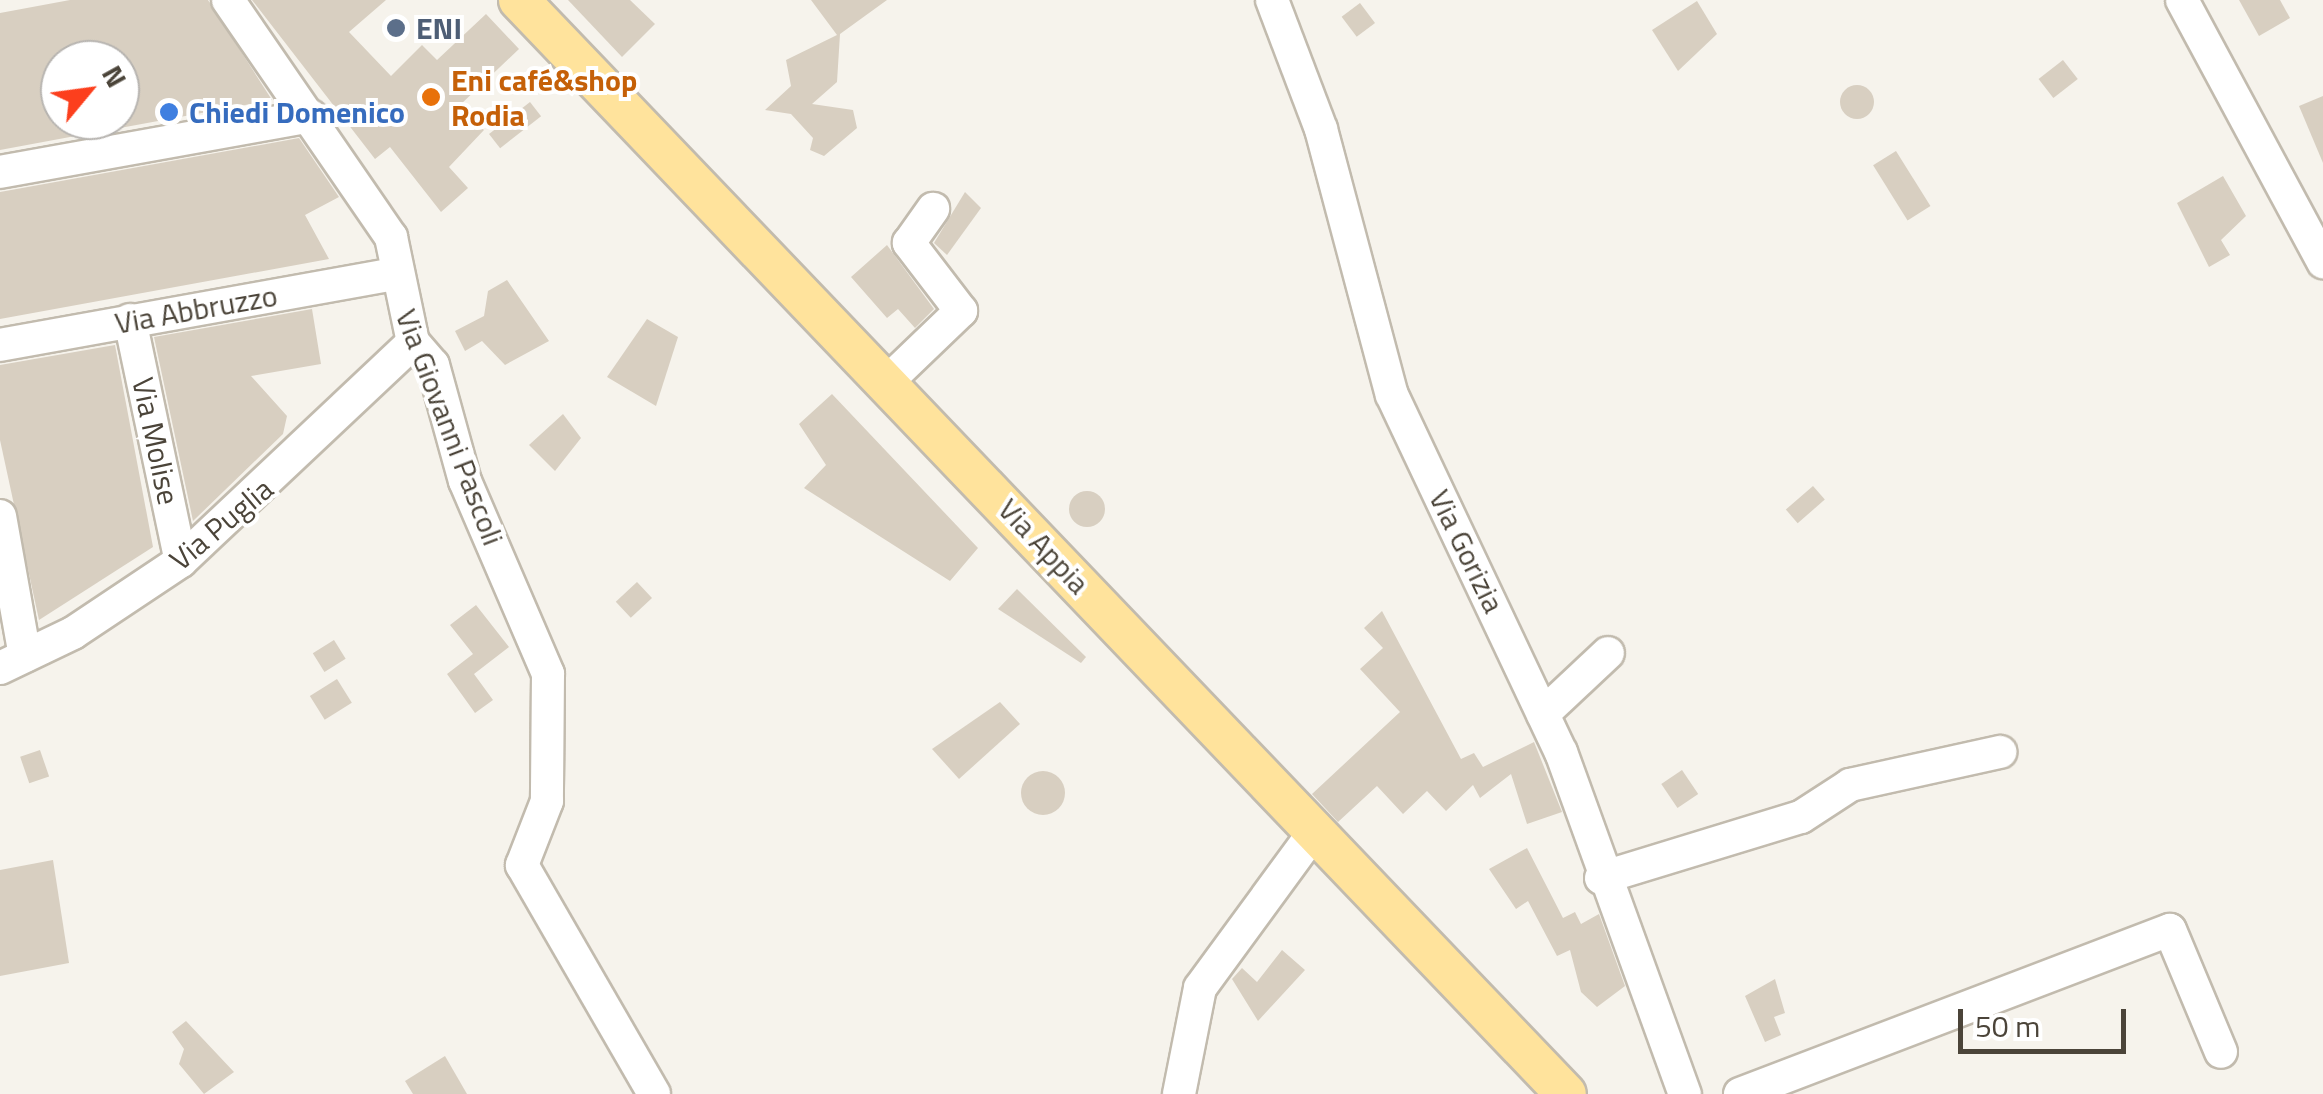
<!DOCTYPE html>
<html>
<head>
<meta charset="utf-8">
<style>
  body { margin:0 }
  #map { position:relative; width:2323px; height:1094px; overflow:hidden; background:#f6f3ec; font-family:"Titillium Web",sans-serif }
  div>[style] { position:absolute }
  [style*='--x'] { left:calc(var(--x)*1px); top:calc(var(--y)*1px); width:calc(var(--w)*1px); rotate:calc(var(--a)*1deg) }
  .building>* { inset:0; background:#d8cfc1; transform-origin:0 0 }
  .round { border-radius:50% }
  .roads { filter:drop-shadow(2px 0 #c2bbae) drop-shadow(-2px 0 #c2bbae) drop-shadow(0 2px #c2bbae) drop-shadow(0 -2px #c2bbae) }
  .minor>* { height:32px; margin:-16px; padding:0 16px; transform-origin:16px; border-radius:16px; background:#fff }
  .major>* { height:40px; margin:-20px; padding:0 20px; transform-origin:20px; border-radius:20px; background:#ffe39c }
  .dots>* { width:28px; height:28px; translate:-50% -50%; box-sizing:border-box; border:5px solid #fff; border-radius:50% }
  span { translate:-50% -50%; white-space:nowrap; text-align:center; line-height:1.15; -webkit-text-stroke:8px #fff; paint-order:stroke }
  .service-label { font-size:30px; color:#4e5e75; font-weight:700 }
  .left { translate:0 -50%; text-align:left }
  .food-label { font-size:30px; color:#c56008; font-weight:700 }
  .shop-label { font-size:30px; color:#366cbe; font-weight:700 }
  .street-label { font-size:30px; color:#4b4439 }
  .north { position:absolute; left:40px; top:40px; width:100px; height:100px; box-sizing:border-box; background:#fff; border:2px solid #b7b4b0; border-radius:50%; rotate:61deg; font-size:28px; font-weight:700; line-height:40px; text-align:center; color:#4b4439 }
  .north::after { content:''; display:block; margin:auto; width:35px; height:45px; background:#fc3f1d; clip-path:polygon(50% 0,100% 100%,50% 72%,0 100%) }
  .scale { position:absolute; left:1958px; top:1009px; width:168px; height:45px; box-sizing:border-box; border:5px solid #4b4439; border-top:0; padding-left:12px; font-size:30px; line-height:35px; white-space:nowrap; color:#4b4439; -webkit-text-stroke:8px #fff; paint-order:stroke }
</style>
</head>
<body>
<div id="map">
  <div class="building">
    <div style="clip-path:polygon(70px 0,208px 0,272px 100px,120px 128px,120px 60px,60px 60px,60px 120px,112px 120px,113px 129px,0 150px,0 13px)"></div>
    <div style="clip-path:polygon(252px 0,386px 0,349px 32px,391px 76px,422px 45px,437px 60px,486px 14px,519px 49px,459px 106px,484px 130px,449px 167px,468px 188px,441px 212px,390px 147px,375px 159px)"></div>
    <div style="clip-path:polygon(568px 0,630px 0,655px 24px,622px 57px)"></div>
    <div style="clip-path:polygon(811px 0,887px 0,840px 34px,837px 82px,812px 104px,853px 110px,857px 128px,824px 156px,810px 150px,813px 138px,791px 114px,765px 110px,791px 86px,786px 60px,837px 35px)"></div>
    <div style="clip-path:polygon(2239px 0,2280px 0,2290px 18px,2259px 36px)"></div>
    <div style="clip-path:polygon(1697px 1px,1717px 34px,1678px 71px,1652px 30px)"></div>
    <div style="left:1360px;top:3px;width:25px;height:23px;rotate:53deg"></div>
    <div style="left:2063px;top:60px;width:24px;height:31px;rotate:52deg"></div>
    <div class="round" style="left:1840px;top:85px;width:34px;height:34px"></div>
    <div style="clip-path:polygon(2323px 96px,2323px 163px,2299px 106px)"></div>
    <div style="left:530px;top:102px;width:18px;height:52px;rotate:52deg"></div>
    <div style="clip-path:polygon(299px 138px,339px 197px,305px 215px,329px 259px,0 319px,0 192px)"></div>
    <div style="left:1896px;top:151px;width:65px;height:27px;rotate:58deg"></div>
    <div style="clip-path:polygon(2223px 176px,2246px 216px,2221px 240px,2230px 255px,2209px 267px,2177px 203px)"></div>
    <div style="clip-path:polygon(965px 192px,981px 208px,947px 255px,934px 243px)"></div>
    <div style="clip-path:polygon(887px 245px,934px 309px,915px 328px,898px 309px,887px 318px,851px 277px)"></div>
    <div style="clip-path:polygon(507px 280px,549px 341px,505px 365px,482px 341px,465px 351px,455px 331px,484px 316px,488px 291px)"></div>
    <div style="clip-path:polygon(312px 309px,321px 364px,251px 376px,287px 416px,283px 434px,193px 521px,154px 337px)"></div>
    <div style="clip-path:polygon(647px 319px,678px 337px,656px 406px,607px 377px)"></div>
    <div style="clip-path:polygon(115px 345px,153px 547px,39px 620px,0 440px,0 365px)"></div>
    <div style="clip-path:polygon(832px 394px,978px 548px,950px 581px,804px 488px,826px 465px,799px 424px)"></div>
    <div style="clip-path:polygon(563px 414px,581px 438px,555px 471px,529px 445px)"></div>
    <div style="left:1813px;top:486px;width:18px;height:36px;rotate:49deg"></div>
    <div class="round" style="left:1069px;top:491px;width:36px;height:36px"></div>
    <div style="left:637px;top:582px;width:22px;height:29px;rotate:47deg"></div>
    <div style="clip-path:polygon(1017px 589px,1086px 657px,1081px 663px,998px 609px)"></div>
    <div style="clip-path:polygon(476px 605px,509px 647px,474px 674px,493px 700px,475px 713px,447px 674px,473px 654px,450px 625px)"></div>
    <div style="clip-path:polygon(1382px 611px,1461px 759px,1474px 753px,1483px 767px,1534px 742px,1562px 812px,1527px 824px,1511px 774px,1480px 798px,1473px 785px,1446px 811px,1427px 791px,1403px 814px,1377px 786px,1338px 822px,1312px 794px,1400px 712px,1360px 669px,1383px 648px,1364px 628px)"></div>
    <div style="left:334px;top:640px;width:22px;height:25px;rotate:58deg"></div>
    <div style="left:337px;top:679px;width:28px;height:32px;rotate:58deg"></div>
    <div style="clip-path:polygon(1000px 702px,1020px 724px,959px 779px,932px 749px)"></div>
    <div style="left:40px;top:750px;width:28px;height:21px;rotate:71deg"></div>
    <div style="left:1682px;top:770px;width:29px;height:25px;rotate:56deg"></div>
    <div class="round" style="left:1021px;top:771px;width:44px;height:44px"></div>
    <div style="clip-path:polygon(1527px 848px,1563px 918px,1575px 912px,1581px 924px,1599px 914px,1625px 986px,1597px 1007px,1581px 992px,1570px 950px,1557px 956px,1528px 901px,1516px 909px,1489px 869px)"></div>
    <div style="clip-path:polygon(53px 860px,69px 963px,0 976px,0 870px)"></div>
    <div style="clip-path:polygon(1282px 950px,1305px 970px,1258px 1021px,1232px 979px,1242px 968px,1257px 982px)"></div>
    <div style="clip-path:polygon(1775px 979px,1785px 1013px,1774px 1017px,1781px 1035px,1765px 1042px,1745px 996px)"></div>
    <div style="clip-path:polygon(186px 1021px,234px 1072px,204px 1094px,179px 1064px,184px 1049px,172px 1032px)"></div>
    <div style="clip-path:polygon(445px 1056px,467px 1094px,413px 1094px,405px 1081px)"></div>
  </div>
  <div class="roads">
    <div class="minor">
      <div style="--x:228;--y:0;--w:288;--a:55.5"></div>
      <div style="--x:391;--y:237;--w:107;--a:78.2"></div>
      <div style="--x:413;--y:342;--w:30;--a:49"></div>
      <div style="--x:433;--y:365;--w:120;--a:74.6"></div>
      <div style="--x:465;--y:481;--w:210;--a:66.7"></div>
      <div style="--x:548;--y:674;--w:127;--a:90.5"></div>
      <div style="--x:547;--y:801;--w:69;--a:111.3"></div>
      <div style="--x:522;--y:865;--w:264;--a:60"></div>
      <div style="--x:1272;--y:0;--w:138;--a:69.2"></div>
      <div style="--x:1321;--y:129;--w:275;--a:75.1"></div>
      <div style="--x:1392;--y:395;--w:395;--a:64.7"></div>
      <div style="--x:1561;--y:752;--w:364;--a:70.1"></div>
      <div style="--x:2182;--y:0;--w:298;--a:61.7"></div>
      <div style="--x:0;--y:172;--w:316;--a:-10.2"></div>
      <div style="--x:130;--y:320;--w:246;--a:78.1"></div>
      <div style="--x:0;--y:345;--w:399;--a:-10.2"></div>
      <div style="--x:889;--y:380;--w:100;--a:-43.8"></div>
      <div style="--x:961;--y:311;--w:86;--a:-127.4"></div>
      <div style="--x:909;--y:243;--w:42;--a:-54.8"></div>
      <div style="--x:0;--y:516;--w:142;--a:79.9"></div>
      <div style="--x:0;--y:668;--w:81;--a:-25.6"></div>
      <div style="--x:73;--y:633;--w:130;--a:-33.7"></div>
      <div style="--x:181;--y:561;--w:319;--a:-43.3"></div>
      <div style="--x:1543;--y:714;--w:89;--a:-43.2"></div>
      <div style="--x:1601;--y:878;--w:209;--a:-17"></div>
      <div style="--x:1801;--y:817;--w:59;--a:-33.1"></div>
      <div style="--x:1850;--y:785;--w:154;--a:-12.4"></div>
      <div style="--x:1179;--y:1094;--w:108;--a:-78.8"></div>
      <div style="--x:1200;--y:988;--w:195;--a:-53.8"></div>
      <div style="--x:1740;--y:1094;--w:460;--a:-20.9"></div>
      <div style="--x:2170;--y:930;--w:132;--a:67.3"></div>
    </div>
    <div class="major">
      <div style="--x:519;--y:0;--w:1514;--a:46.26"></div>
    </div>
  </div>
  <div class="dots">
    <div style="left:396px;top:28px;background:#5c6f8a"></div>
    <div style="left:431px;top:97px;background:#e8710a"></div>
    <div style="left:169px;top:112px;background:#3f7fe0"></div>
  </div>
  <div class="service-label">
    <span class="left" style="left:416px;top:28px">ENI</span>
  </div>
  <div class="food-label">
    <span class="left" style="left:451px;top:97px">Eni café&amp;shop<br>Rodia</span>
  </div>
  <div class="shop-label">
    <span class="left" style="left:189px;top:112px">Chiedi Domenico</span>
  </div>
  <div class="street-label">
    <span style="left:196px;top:309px;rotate:-10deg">Via Abbruzzo</span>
    <span style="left:450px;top:427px;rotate:69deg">Via Giovanni Pascoli</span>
    <span style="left:156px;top:441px;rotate:78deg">Via Molise</span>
    <span style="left:221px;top:524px;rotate:-40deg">Via Puglia</span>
    <span style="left:1044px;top:546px;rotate:47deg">Via Appia</span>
    <span style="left:1467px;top:551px;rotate:64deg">Via Gorizia</span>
  </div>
  <div class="north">N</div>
  <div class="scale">50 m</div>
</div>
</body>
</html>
